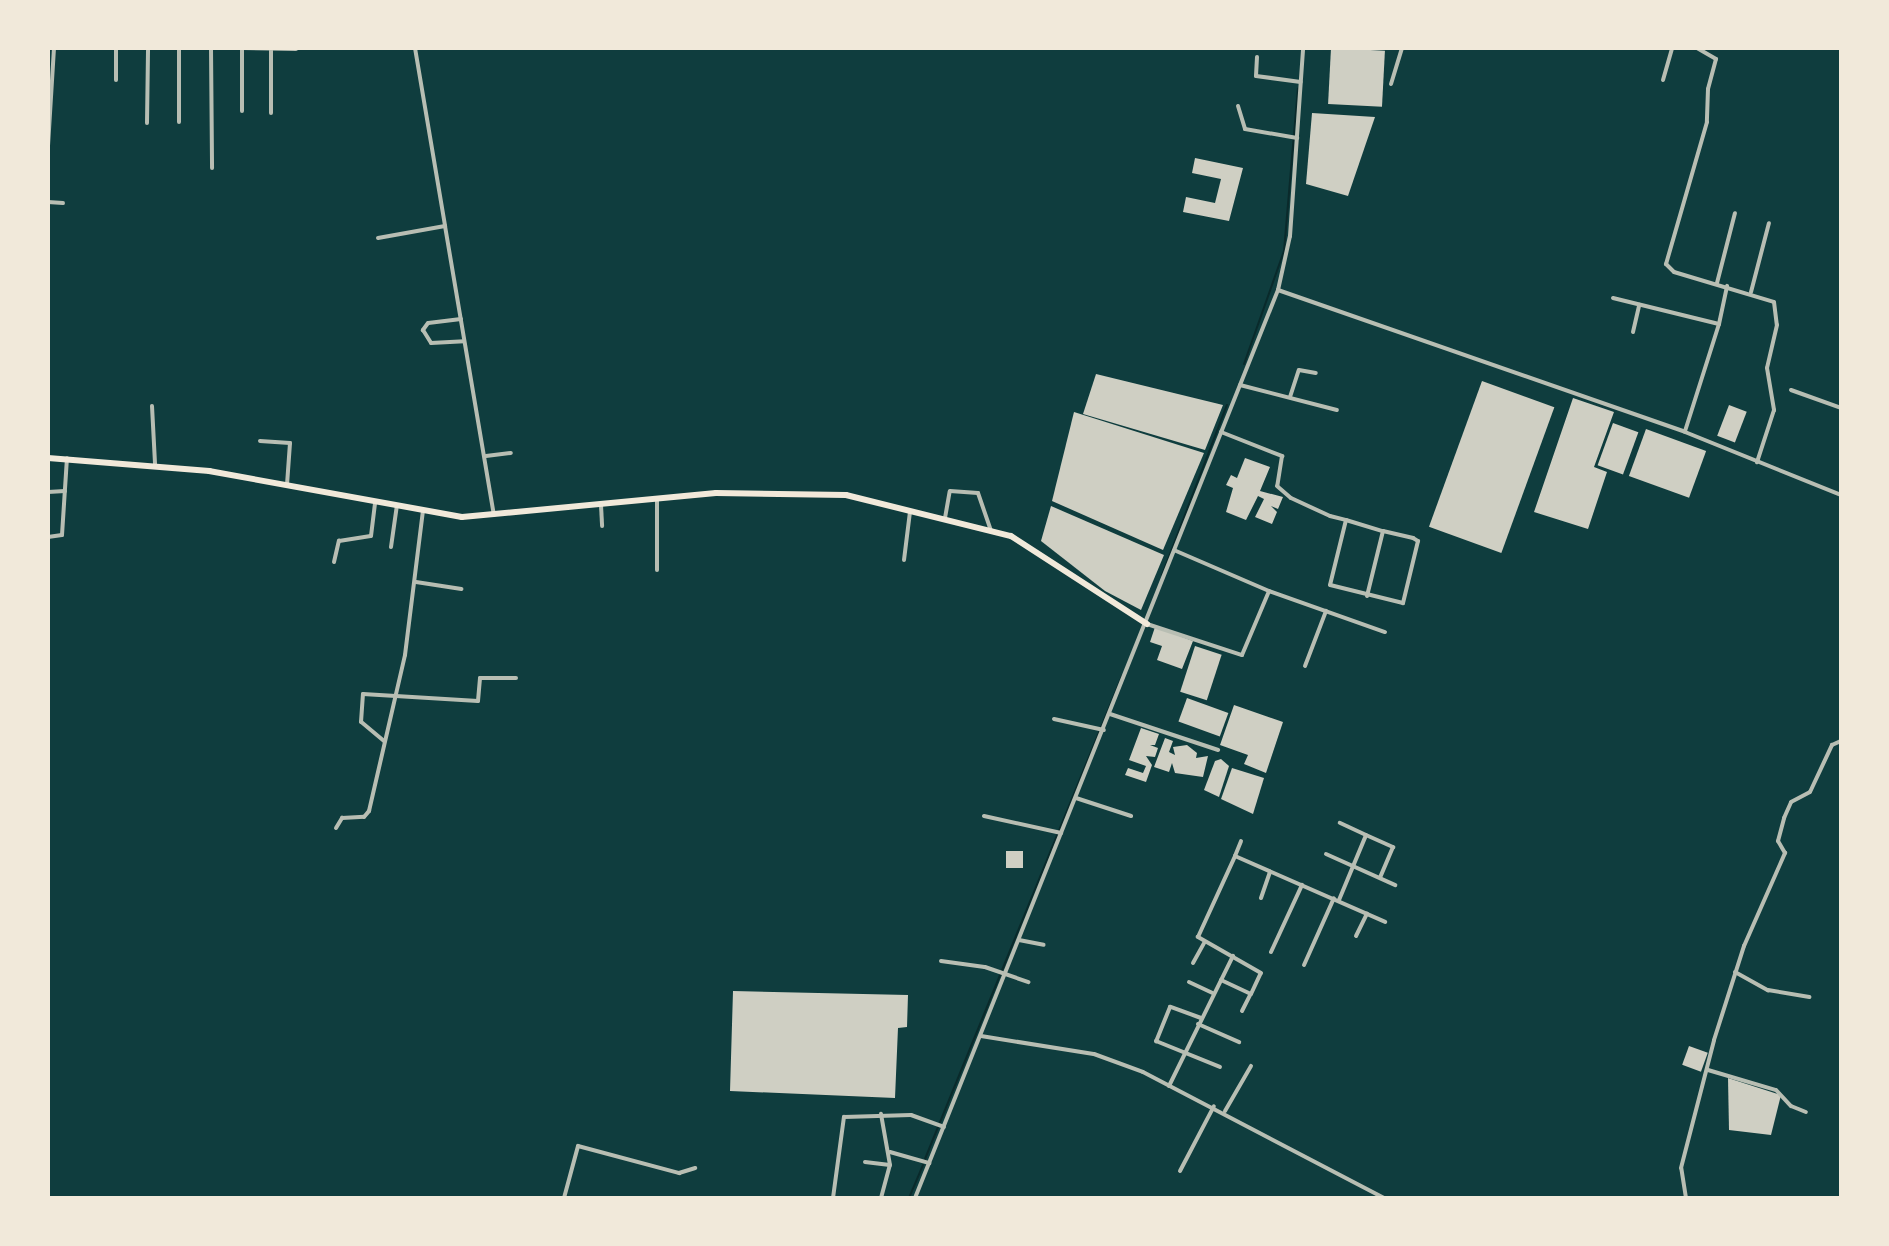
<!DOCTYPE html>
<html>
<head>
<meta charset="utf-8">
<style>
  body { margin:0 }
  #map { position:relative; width:1889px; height:1246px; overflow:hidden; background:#0f3d3e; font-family:"IBM Plex Sans",sans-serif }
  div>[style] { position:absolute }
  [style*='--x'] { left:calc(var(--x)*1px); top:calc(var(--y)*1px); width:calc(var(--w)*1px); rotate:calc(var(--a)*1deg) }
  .stream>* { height:2px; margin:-1px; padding:0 1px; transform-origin:1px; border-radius:1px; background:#0a2a2b }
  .building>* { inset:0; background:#cfcfc3; transform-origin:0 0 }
  .minor>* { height:4px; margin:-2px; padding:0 2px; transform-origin:2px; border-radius:2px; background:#b8beb3 }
  .tertiary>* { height:4px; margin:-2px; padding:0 2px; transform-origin:2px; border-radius:2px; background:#b8beb3 }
  .primary>* { height:6px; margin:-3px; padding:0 3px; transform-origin:3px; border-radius:3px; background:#f1e9da }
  span { translate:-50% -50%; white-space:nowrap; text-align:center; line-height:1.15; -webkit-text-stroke:7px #f1e9da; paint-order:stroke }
  .frame { position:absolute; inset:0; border:50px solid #f1e9da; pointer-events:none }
</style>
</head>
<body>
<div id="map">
  <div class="stream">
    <div style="--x:1244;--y:364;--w:120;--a:-70.5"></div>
    <div style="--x:1284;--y:251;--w:163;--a:-85.1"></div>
    <div style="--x:1162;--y:575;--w:182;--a:-69.1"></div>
    <div style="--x:925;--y:1159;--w:522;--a:-67.81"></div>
    <div style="--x:909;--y:1198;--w:36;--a:-67"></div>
  </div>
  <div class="building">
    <div style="left:1331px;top:48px;width:54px;height:56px;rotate:3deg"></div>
    <div style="clip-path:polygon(1312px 113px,1375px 117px,1348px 196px,1306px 184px)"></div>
    <div style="clip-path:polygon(1195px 158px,1243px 168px,1229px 221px,1183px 212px,1186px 197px,1215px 203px,1221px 179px,1192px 173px)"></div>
    <div style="clip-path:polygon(1096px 374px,1223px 405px,1205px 450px,1083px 414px)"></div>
    <div style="left:1482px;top:381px;width:77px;height:155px;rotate:20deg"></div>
    <div style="clip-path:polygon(1573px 398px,1614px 412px,1594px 467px,1607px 472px,1588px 529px,1534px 512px)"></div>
    <div style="left:1729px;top:405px;width:19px;height:33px;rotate:21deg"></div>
    <div style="clip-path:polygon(1074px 412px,1204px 453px,1163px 550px,1052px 501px)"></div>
    <div style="left:1613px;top:423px;width:27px;height:45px;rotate:20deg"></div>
    <div style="left:1646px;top:429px;width:64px;height:50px;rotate:20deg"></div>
    <div style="clip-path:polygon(1245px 458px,1270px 467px,1260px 491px,1283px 497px,1278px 509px,1271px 506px,1277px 512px,1272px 524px,1255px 517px,1264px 499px,1258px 496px,1246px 520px,1226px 512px,1233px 488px,1226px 485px,1231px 475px,1237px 478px)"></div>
    <div style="clip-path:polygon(1051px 506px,1164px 555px,1141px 610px,1105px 591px,1041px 541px)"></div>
    <div style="clip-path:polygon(1155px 627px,1193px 641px,1182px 669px,1157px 660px,1162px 646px,1150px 642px)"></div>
    <div style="left:1195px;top:646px;width:28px;height:48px;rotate:18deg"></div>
    <div style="left:1187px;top:698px;width:44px;height:25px;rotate:20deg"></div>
    <div style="clip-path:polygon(1234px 705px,1283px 722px,1266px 773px,1244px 764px,1248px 755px,1220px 745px)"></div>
    <div style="clip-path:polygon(1141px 728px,1159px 734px,1155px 745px,1150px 745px,1158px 748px,1155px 757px,1146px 756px,1152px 765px,1146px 782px,1125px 775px,1128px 768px,1143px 773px,1146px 766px,1129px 760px)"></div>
    <div style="clip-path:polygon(1165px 738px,1173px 741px,1169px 752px,1175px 755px,1173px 747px,1187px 745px,1197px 753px,1196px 758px,1208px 756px,1203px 777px,1175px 773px,1172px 763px,1169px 772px,1154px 767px)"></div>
    <div style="clip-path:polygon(1221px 759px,1229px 766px,1219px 797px,1204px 790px,1215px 761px)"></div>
    <div style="clip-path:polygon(1232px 768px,1264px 778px,1253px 814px,1221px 799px)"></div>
    <div style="left:1006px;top:851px;width:17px;height:17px"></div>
    <div style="clip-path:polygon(733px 991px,908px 995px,907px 1027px,898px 1028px,895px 1098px,730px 1091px)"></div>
    <div style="left:1689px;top:1046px;width:20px;height:20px;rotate:20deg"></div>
    <div style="clip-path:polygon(1728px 1078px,1781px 1095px,1771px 1135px,1729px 1130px)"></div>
  </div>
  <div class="minor">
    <div style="--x:116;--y:48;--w:32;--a:90"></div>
    <div style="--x:179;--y:48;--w:74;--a:90"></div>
    <div style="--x:211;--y:48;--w:120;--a:89.5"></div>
    <div style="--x:242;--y:48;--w:54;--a:1.1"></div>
    <div style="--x:271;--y:48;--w:65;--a:90"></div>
    <div style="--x:415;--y:48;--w:181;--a:80.4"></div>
    <div style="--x:1697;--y:48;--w:22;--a:30"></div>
    <div style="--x:1716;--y:59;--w:31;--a:105"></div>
    <div style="--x:1708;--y:89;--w:33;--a:92"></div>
    <div style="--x:1707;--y:122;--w:148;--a:106.1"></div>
    <div style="--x:1666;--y:264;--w:11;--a:45"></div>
    <div style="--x:1674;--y:272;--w:104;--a:16.7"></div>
    <div style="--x:1774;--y:302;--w:23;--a:83"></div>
    <div style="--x:1777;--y:325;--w:44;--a:103.1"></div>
    <div style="--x:1767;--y:368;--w:43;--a:80.5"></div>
    <div style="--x:1774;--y:410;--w:55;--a:108.1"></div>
    <div style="--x:1257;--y:57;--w:19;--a:93"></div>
    <div style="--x:1256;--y:76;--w:45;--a:7.6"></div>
    <div style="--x:1663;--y:80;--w:33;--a:-74"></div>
    <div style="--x:1391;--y:84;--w:38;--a:-73"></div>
    <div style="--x:1238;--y:106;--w:24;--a:73"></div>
    <div style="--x:1245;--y:129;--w:53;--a:9.8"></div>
    <div style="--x:242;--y:111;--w:63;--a:-90"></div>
    <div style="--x:147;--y:123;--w:75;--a:-89.2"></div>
    <div style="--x:48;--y:146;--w:98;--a:-86.5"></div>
    <div style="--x:48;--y:202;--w:15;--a:4"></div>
    <div style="--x:378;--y:238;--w:68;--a:-10.2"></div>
    <div style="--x:445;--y:226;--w:293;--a:80.4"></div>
    <div style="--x:1717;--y:283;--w:72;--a:-75.6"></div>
    <div style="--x:1278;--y:290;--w:431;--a:19.2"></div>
    <div style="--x:1685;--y:432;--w:168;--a:22"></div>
    <div style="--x:1751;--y:292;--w:71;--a:-75.4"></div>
    <div style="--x:1613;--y:298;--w:109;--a:13.8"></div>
    <div style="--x:1719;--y:324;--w:112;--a:107.6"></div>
    <div style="--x:461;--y:319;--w:33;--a:173"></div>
    <div style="--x:428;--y:323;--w:9;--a:126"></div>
    <div style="--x:423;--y:330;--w:15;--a:58"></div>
    <div style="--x:431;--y:343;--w:33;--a:-3"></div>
    <div style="--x:1719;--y:324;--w:39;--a:-78"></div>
    <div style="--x:1633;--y:332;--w:28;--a:-77"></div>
    <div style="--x:1240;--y:385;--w:100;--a:14.5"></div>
    <div style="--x:1791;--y:390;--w:53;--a:19.8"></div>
    <div style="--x:1290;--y:397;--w:28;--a:-72"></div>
    <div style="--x:1299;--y:370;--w:17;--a:10"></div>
    <div style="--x:152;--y:406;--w:58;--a:87"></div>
    <div style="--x:1221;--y:432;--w:66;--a:21.5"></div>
    <div style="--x:1282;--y:456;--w:30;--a:99"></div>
    <div style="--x:1277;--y:486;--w:18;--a:41"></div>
    <div style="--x:1291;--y:498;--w:43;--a:24.8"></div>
    <div style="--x:1330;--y:516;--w:16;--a:14"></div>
    <div style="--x:1346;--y:520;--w:39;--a:17"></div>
    <div style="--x:1383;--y:531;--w:31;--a:13"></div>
    <div style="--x:1413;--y:538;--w:6;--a:31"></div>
    <div style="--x:1418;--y:541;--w:64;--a:103.6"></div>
    <div style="--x:1403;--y:603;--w:75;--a:-166.1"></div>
    <div style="--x:1330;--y:585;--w:67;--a:-76.2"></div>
    <div style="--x:260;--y:441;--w:30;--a:4"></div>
    <div style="--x:290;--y:443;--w:42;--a:94.1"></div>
    <div style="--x:486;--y:456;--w:25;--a:-7"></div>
    <div style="--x:48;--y:492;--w:17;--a:-3"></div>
    <div style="--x:601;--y:505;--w:21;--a:87"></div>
    <div style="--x:945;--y:518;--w:27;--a:-80"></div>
    <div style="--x:950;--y:491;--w:28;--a:4"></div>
    <div style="--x:978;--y:493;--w:39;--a:71"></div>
    <div style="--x:48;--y:537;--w:14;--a:-8"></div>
    <div style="--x:62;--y:535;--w:77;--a:-86.3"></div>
    <div style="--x:391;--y:547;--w:42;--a:-81.9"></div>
    <div style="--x:904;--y:560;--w:48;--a:-82.9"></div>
    <div style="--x:334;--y:562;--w:22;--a:-77"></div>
    <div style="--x:339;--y:541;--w:32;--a:-9"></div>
    <div style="--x:371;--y:536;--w:34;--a:-83"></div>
    <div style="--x:657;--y:570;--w:70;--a:-90"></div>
    <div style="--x:416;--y:582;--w:46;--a:8.8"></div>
    <div style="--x:1269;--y:591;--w:123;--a:19.5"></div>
    <div style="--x:1367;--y:596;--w:67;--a:-76.2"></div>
    <div style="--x:1147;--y:624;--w:100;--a:18.1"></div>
    <div style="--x:1242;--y:655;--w:69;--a:-67.1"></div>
    <div style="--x:1269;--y:591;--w:103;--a:-156.7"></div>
    <div style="--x:1305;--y:666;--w:59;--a:-69.1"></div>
    <div style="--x:1110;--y:714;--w:114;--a:18.4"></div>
    <div style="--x:1054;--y:719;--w:51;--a:12.4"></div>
    <div style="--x:384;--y:741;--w:30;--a:-140"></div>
    <div style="--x:361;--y:722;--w:28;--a:-86"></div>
    <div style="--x:363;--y:694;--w:115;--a:3.5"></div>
    <div style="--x:478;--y:701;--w:23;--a:-85"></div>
    <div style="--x:480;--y:678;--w:36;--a:0"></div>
    <div style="--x:1076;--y:798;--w:58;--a:18.1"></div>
    <div style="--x:984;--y:816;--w:79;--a:12.4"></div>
    <div style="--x:336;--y:828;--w:12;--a:-59"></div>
    <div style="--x:342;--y:818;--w:22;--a:-3"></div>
    <div style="--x:364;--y:817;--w:8;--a:-50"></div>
    <div style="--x:369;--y:811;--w:160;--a:-77"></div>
    <div style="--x:405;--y:655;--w:145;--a:-82.9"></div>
    <div style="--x:1366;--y:835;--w:30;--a:24"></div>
    <div style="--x:1393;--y:847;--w:33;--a:113"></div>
    <div style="--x:1326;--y:854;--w:76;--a:24.2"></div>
    <div style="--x:1235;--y:856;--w:16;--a:-68"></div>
    <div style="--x:1261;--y:898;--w:28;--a:-71"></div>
    <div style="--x:1339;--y:900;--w:70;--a:-67.4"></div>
    <div style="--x:1366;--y:835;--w:29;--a:-155"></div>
    <div style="--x:1356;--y:936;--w:25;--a:-64"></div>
    <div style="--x:1019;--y:940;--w:25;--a:11"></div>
    <div style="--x:1271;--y:952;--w:74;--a:-65.2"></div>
    <div style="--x:941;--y:961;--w:44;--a:7.8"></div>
    <div style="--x:985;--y:967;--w:46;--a:19.2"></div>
    <div style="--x:1193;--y:963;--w:23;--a:-61"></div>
    <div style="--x:1304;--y:965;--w:73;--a:-65.9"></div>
    <div style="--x:1735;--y:972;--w:38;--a:29"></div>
    <div style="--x:1768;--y:990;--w:42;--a:9.7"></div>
    <div style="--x:1221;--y:980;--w:33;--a:25"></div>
    <div style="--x:1251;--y:994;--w:23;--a:-65"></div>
    <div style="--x:1261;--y:973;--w:73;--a:-150.3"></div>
    <div style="--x:1198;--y:937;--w:89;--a:-65.4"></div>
    <div style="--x:1235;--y:856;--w:164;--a:23.7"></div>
    <div style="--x:1189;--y:982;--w:26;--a:25"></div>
    <div style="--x:1242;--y:1011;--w:18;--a:-63"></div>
    <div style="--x:1201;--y:1018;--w:33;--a:-160"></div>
    <div style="--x:1170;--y:1007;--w:37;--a:112"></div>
    <div style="--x:1156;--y:1041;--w:69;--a:22.1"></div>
    <div style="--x:1198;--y:1024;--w:45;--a:23.7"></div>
    <div style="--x:981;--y:1036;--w:114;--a:9.1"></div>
    <div style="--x:1094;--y:1054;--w:52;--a:20.2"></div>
    <div style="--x:1143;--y:1072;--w:272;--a:27.6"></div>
    <div style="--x:1708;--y:1070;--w:71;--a:16.4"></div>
    <div style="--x:1776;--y:1090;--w:22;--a:47"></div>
    <div style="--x:1791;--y:1106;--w:16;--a:22"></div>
    <div style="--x:1169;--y:1086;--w:145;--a:-63.8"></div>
    <div style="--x:1225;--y:1111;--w:52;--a:-60"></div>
    <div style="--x:890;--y:1152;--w:41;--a:15.8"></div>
    <div style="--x:865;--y:1162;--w:25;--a:7"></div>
    <div style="--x:890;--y:1165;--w:52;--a:-100"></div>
    <div style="--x:1180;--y:1171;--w:73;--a:-62.4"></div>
    <div style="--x:564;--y:1198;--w:54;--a:-74.9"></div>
    <div style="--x:578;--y:1146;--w:105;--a:15"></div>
    <div style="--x:679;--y:1173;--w:17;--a:-17"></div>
    <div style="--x:833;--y:1198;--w:82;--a:-82.3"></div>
    <div style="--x:844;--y:1117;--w:67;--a:-1.7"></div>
    <div style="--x:911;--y:1115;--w:35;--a:20"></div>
    <div style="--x:881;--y:1198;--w:34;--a:-75"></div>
    <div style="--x:1686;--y:1198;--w:30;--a:-99"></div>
    <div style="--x:1681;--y:1168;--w:132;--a:-75.5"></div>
    <div style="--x:1714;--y:1040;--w:99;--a:-72.3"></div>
    <div style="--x:1744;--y:946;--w:102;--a:-66.2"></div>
    <div style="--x:1785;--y:853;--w:14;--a:-120"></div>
    <div style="--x:1778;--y:841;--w:24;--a:-75"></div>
    <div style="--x:1784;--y:818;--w:17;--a:-66"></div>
    <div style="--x:1791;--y:802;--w:21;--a:-28"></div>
    <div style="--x:1810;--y:792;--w:52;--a:-64.9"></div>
    <div style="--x:1832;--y:745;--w:10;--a:-24"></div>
  </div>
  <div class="tertiary">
    <div style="--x:915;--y:1198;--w:978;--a:-68.21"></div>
    <div style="--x:1278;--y:290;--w:55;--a:-77.5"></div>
    <div style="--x:1290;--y:236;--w:188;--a:-86"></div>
  </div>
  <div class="primary">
    <div style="--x:48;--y:458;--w:162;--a:4.6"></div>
    <div style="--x:209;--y:471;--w:257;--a:10.3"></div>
    <div style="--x:462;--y:517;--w:255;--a:-5.4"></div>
    <div style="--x:716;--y:493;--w:130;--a:0.9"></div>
    <div style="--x:846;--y:495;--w:170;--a:14"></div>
    <div style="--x:1011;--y:536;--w:162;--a:32.9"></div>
  </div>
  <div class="frame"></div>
</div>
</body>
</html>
